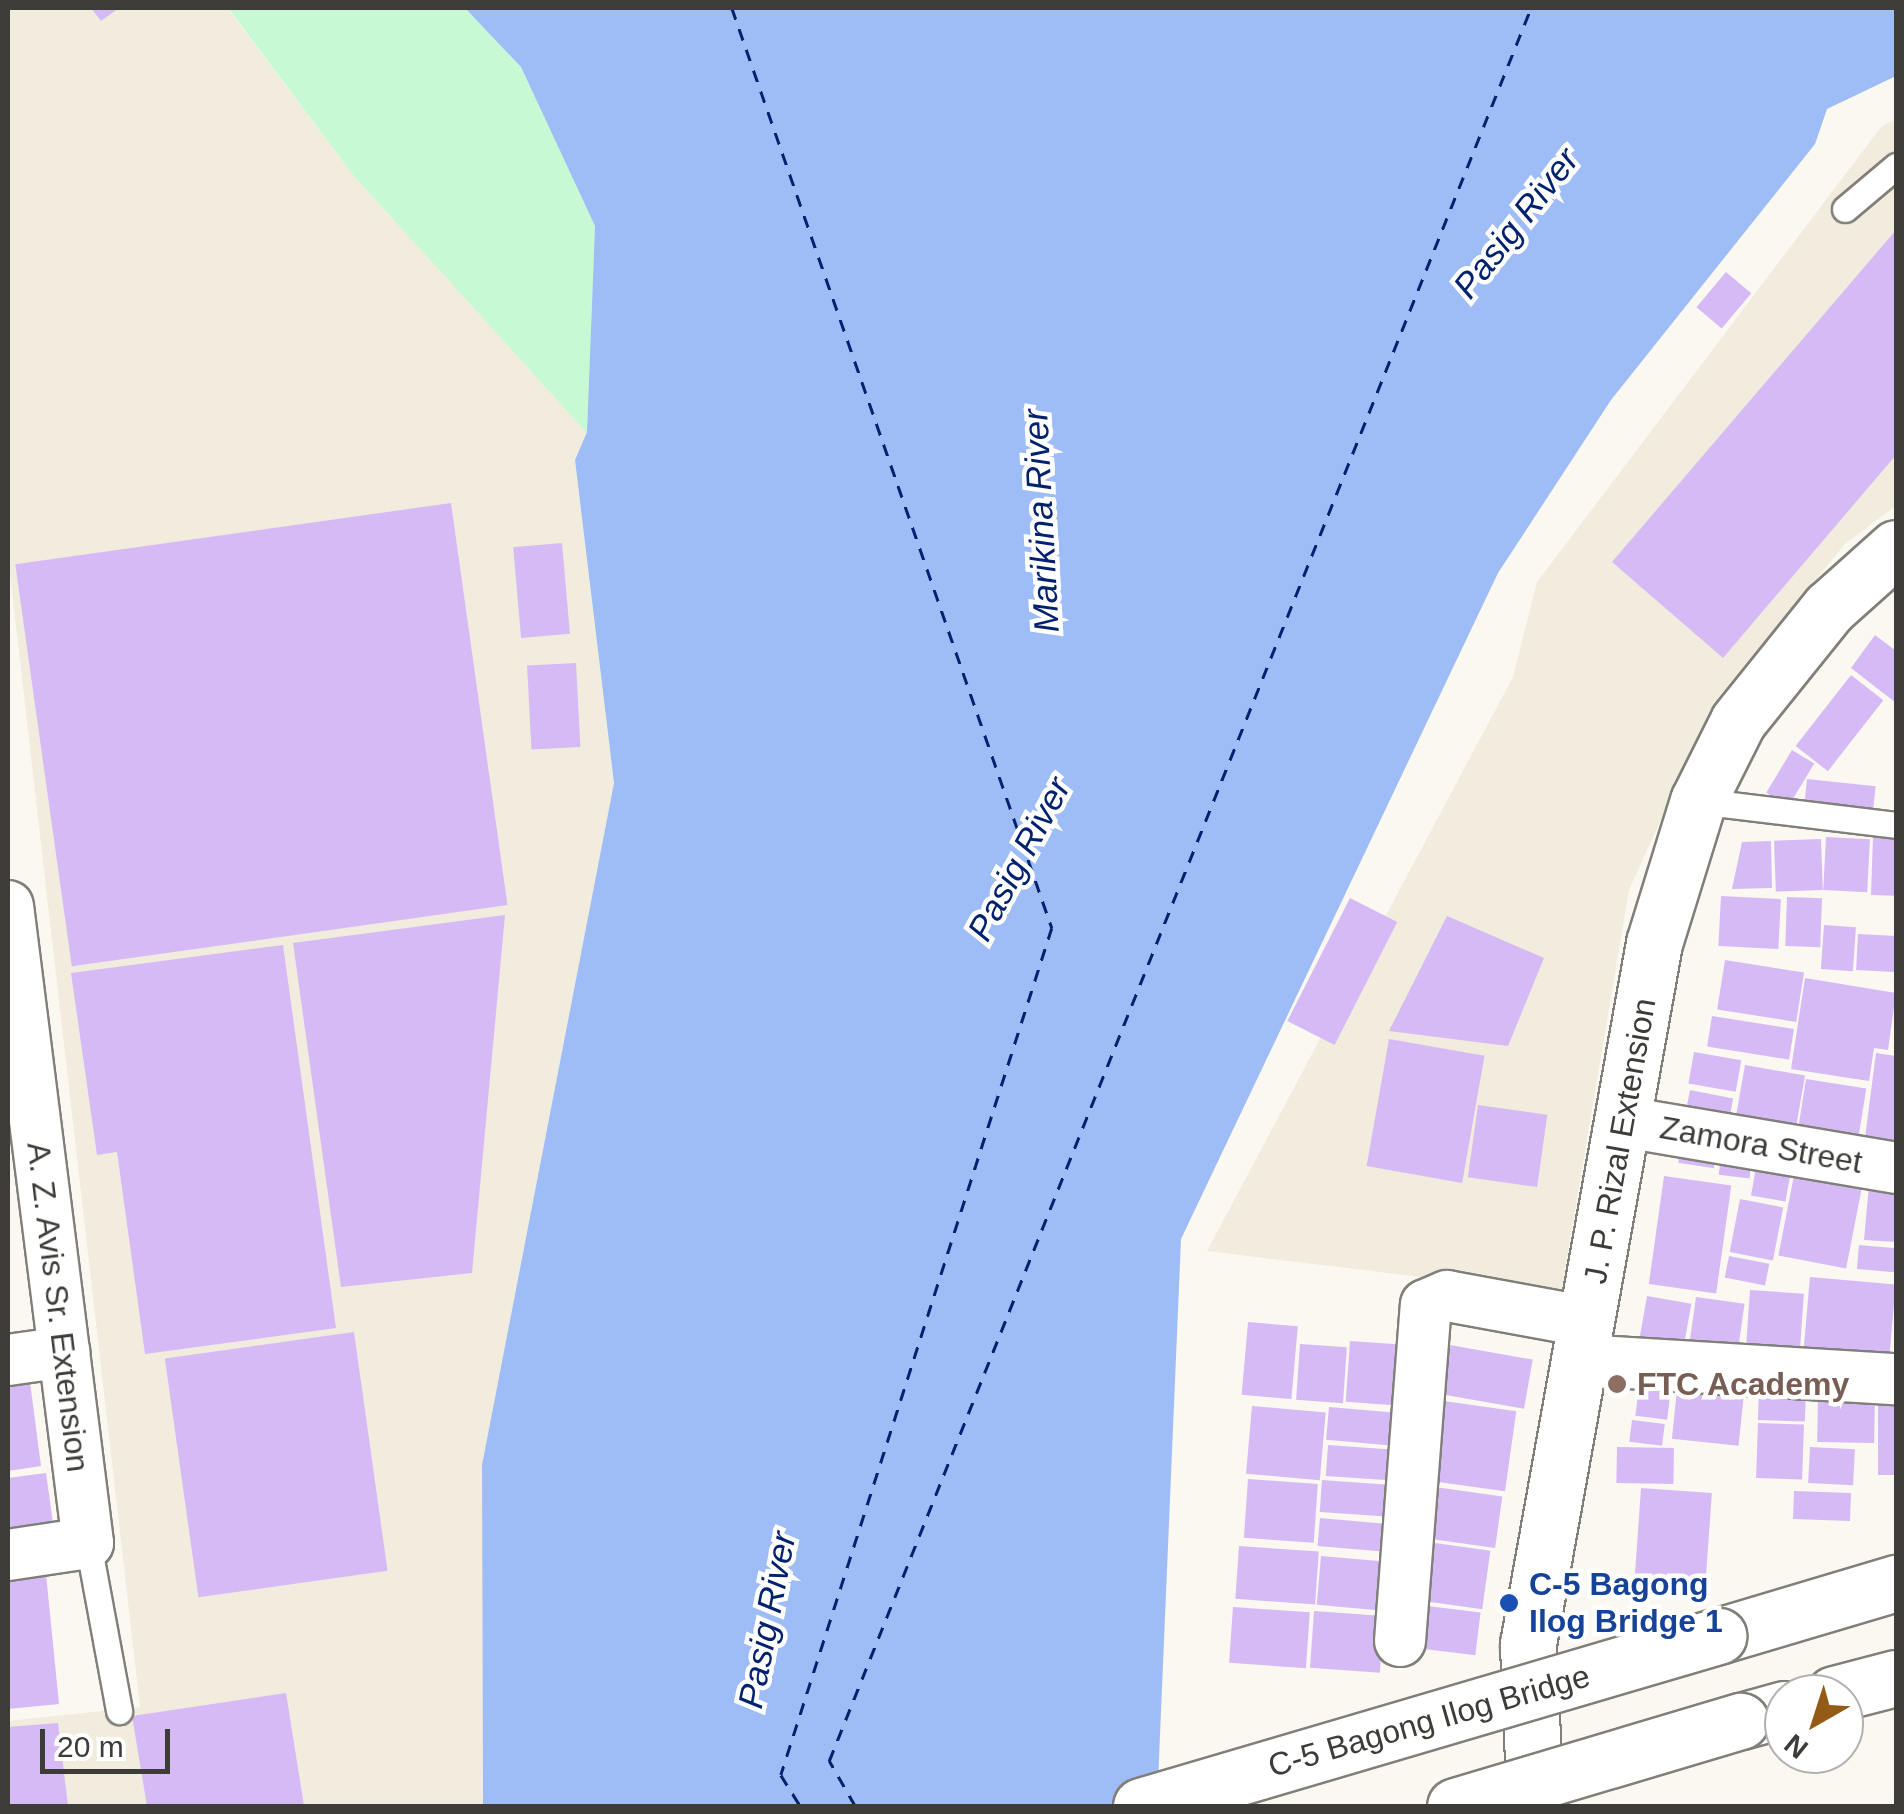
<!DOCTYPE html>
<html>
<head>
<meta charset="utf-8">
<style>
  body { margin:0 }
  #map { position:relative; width:1904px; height:1814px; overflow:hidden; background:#faf8f1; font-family:Helvetica,sans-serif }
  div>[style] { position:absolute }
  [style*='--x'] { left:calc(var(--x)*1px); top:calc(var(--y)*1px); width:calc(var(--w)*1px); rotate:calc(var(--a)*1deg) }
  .built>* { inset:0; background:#f1ecde }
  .green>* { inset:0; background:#c6f9d4 }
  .water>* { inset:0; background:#9ebcf5 }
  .ferry>* { height:2.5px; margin-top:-1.25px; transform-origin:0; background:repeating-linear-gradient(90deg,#02216f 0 12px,transparent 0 22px) }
  .building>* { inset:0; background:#d6baf6; transform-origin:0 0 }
  .roads { filter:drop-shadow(2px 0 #817f79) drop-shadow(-2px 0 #817f79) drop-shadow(0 2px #817f79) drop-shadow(0 -2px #817f79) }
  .lane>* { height:25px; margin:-12.5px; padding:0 12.5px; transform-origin:12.5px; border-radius:12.5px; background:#fff }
  .street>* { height:50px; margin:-25px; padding:0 25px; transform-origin:25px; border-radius:25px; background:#fff }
  .secondary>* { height:55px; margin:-27.5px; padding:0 27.5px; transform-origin:27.5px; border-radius:27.5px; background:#fff }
  .primary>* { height:55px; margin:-27.5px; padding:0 27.5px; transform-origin:27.5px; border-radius:27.5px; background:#fff }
  .bridges { filter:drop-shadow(2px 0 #817f79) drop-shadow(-2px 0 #817f79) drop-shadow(0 2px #817f79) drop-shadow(0 -2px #817f79) }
  .primary-bridge>* { height:55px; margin:-27.5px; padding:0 27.5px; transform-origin:27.5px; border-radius:27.5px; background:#fff }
  .dots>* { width:28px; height:28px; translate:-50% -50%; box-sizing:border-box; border:5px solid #fff; border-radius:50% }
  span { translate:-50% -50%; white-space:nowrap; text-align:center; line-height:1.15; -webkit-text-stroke:9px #fff; paint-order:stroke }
  .street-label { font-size:32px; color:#3d3c39 }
  .education-label { font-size:32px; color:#785e54; font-weight:700 }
  .left { translate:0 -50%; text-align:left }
  .transit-label { font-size:32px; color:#164399; font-weight:700 }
  .water-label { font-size:35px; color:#02216f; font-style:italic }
  .frame { position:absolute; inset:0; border:10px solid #3d3c39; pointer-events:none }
  .north { position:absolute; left:1764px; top:1674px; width:100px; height:100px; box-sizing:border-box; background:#fff; border:2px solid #b1b1b0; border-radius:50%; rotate:219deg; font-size:28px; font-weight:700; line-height:40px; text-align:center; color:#3d3c39 }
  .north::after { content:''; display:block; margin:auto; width:35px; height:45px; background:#935b16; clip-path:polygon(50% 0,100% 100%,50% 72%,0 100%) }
  .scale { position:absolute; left:40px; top:1729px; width:130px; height:45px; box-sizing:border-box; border:5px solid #3d3c39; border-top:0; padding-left:12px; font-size:30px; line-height:35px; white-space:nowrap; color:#3d3c39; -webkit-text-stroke:8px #fff; paint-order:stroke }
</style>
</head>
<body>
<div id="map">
  <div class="built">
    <div style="clip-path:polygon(8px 8px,227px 8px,353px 175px,587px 433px,575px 460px,614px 783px,482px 1465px,483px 1806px,8px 1806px,8px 1721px,140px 1707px,8px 556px)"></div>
    <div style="clip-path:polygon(1896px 119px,1896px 506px,1846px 543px,1714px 702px,1629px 890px,1561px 1294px,1207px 1251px,1513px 677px,1537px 582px,1881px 127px)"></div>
  </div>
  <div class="green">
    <div style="clip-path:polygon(228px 8px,465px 8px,521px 67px,595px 226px,587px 433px,353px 175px)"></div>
  </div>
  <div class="water">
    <div style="clip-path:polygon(465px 8px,1896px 8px,1896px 76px,1827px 109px,1815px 144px,1611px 400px,1498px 573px,1181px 1239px,1157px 1806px,483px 1806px,482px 1465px,614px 783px,575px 460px,587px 432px,595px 226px,521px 67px)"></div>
  </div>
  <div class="ferry">
    <div style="--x:732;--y:8;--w:974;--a:70.82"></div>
    <div style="--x:1052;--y:928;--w:889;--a:107.74"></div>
    <div style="--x:781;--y:1775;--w:36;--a:58"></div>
    <div style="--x:855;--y:1806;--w:52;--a:-120"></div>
    <div style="--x:829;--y:1761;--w:1888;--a:-68.18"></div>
  </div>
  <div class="building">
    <div style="clip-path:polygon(91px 8px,119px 8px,101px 21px)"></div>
    <div style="clip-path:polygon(1896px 230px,1896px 455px,1723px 658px,1612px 562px)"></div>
    <div style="left:1726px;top:272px;width:33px;height:46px;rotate:40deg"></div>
    <div style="left:451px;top:503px;width:406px;height:440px;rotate:82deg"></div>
    <div style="left:562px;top:543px;width:91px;height:49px;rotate:85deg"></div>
    <div style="clip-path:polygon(1875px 635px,1896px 651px,1896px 703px,1851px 668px)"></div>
    <div style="left:576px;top:663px;width:84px;height:49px;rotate:87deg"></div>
    <div style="left:1851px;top:675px;width:41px;height:90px;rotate:38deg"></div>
    <div style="left:1792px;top:750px;width:26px;height:50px;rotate:31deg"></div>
    <div style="left:1807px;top:779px;width:69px;height:31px;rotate:6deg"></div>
    <div style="left:1826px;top:837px;width:44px;height:53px;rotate:3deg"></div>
    <div style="left:1873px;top:837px;width:23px;height:58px;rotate:2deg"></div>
    <div style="left:1821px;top:839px;width:51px;height:47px;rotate:88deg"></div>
    <div style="clip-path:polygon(1771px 841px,1772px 888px,1732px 889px,1742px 842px)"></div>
    <div style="left:1721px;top:896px;width:60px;height:50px;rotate:3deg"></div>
    <div style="left:1787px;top:897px;width:35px;height:49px;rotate:2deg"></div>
    <div style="left:1350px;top:898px;width:53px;height:138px;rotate:27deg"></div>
    <div style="clip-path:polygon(505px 915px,472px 1273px,341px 1287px,293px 943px)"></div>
    <div style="clip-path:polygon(1447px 916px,1544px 958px,1508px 1046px,1389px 1031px)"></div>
    <div style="left:1824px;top:925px;width:32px;height:44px;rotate:4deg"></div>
    <div style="left:1858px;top:934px;width:38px;height:36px;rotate:3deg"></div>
    <div style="clip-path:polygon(283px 945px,336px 1328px,145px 1354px,117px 1152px,97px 1155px,71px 973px)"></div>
    <div style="left:1725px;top:960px;width:80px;height:50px;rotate:9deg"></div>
    <div style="clip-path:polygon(1805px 978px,1896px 993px,1888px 1050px,1874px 1048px,1869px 1081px,1791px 1069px)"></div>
    <div style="left:1712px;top:1016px;width:83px;height:31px;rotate:9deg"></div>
    <div style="left:1389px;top:1039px;width:97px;height:129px;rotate:10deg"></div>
    <div style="left:1694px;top:1052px;width:48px;height:32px;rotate:10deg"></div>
    <div style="clip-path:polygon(1876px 1053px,1896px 1056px,1896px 1142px,1865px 1138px)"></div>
    <div style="left:1745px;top:1065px;width:61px;height:69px;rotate:10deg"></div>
    <div style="left:1806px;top:1079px;width:61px;height:56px;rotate:9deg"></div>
    <div style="left:1690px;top:1090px;width:44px;height:28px;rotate:11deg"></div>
    <div style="left:1478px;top:1105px;width:70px;height:73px;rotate:8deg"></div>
    <div style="left:1682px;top:1139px;width:36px;height:24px;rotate:9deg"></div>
    <div style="left:1722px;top:1148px;width:31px;height:27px;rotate:7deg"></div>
    <div style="left:1758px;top:1156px;width:35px;height:40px;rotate:10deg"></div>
    <div style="left:1795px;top:1170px;width:69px;height:87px;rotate:11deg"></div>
    <div style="left:1664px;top:1176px;width:68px;height:109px;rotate:8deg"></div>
    <div style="clip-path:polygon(1869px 1185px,1896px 1187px,1896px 1242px,1864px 1240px)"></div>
    <div style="left:1740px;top:1199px;width:44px;height:54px;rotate:11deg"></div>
    <div style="left:1859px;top:1245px;width:37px;height:24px;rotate:5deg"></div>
    <div style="left:1729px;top:1256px;width:41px;height:22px;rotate:11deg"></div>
    <div style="left:1810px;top:1277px;width:86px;height:80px;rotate:5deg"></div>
    <div style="left:1750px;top:1290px;width:54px;height:68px;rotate:4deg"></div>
    <div style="left:1647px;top:1296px;width:45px;height:51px;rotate:10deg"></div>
    <div style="left:1696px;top:1297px;width:49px;height:50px;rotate:8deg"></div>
    <div style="left:1248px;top:1322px;width:50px;height:73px;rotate:5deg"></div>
    <div style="left:354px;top:1332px;width:241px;height:191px;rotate:82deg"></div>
    <div style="left:1350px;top:1341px;width:58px;height:61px;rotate:4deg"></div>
    <div style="left:1300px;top:1344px;width:47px;height:56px;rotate:4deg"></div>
    <div style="left:1450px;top:1345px;width:84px;height:50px;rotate:10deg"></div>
    <div style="clip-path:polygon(30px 1382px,41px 1466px,8px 1471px,8px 1385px)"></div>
    <div style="left:1639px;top:1386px;width:32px;height:30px;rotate:7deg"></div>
    <div style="left:1759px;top:1389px;width:47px;height:31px;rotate:2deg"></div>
    <div style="left:1677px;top:1390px;width:67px;height:49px;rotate:6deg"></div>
    <div style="left:1818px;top:1394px;width:57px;height:48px;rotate:1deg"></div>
    <div style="left:1878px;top:1394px;width:18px;height:81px"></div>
    <div style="left:1444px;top:1401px;width:73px;height:81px;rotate:8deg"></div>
    <div style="left:1252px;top:1406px;width:74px;height:68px;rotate:5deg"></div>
    <div style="left:1329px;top:1407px;width:76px;height:33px;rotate:5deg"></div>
    <div style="left:1632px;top:1420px;width:33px;height:22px;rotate:7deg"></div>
    <div style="left:1758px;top:1423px;width:46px;height:55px;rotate:2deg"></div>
    <div style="left:1328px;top:1445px;width:67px;height:31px;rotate:4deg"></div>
    <div style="left:1617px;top:1447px;width:57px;height:36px;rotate:1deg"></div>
    <div style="left:1810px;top:1447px;width:45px;height:36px;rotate:3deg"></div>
    <div style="clip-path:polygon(46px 1473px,54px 1530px,8px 1536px,8px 1478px)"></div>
    <div style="left:1248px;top:1479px;width:70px;height:59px;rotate:4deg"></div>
    <div style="left:1322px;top:1480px;width:70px;height:32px;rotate:4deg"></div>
    <div style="left:1435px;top:1487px;width:68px;height:52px;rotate:8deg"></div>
    <div style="left:1641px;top:1488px;width:71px;height:88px;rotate:4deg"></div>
    <div style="left:1794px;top:1491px;width:57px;height:28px;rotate:2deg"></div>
    <div style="left:1320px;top:1518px;width:68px;height:28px;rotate:5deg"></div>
    <div style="left:1428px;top:1542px;width:63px;height:59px;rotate:8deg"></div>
    <div style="left:1239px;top:1546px;width:80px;height:53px;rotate:4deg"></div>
    <div style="left:1321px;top:1556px;width:67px;height:49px;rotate:5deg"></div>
    <div style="clip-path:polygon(46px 1574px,59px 1704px,8px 1709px,8px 1578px)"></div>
    <div style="left:1419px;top:1605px;width:62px;height:43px;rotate:7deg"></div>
    <div style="left:1233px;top:1607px;width:77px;height:56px;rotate:4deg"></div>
    <div style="left:1314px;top:1611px;width:70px;height:57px;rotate:4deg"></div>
    <div style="clip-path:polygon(286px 1693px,304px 1806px,147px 1806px,132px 1716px)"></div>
    <div style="clip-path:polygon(58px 1723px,68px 1806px,8px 1806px,8px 1727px)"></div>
  </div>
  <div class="roads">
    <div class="lane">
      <div style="--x:1845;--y:209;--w:67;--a:-40.1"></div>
      <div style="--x:1698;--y:801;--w:199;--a:6.9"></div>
      <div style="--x:88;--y:1543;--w:171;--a:79.5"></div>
    </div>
    <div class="street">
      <div style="--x:8;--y:906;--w:642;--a:82.84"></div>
      <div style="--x:88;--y:1543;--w:81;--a:171.5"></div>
      <div style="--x:1625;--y:1122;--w:275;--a:9.6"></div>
      <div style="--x:8;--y:1360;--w:57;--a:-8.1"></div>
      <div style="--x:1581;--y:1360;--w:316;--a:3.5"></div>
      <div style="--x:1400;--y:1641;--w:337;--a:-85.6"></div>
      <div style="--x:1426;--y:1305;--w:23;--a:-23"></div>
      <div style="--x:1447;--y:1296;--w:144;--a:10.4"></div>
    </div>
    <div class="secondary">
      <div style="--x:1535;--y:1806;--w:162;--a:-92.5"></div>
      <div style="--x:1528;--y:1644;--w:712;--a:-79.81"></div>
      <div style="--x:1654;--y:943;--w:149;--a:-72.8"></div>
      <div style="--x:1698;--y:801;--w:89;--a:-63.4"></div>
      <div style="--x:1738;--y:721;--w:145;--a:-51.2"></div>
      <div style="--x:1829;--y:608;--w:90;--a:-41.8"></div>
    </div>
    <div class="primary">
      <div style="--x:1718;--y:1636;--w:186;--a:-16.6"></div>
      <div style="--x:1834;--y:1694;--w:64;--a:-14.5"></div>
      <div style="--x:1741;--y:1721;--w:45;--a:-15.6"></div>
    </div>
  </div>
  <div class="bridges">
    <div class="primary-bridge">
      <div style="--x:1141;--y:1806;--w:602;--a:-16.42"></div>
      <div style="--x:1455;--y:1806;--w:298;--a:-16.6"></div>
    </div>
  </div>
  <div class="dots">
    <div style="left:1617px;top:1384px;background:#8d6e63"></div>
    <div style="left:1509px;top:1603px;background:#1a4fb4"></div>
  </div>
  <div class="street-label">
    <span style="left:1620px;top:1141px;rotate:-80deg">J. P. Rizal Extension</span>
    <span style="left:1761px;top:1145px;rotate:10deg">Zamora Street</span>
    <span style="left:58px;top:1307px;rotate:83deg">A. Z. Avis Sr. Extension</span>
    <span style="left:1429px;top:1721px;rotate:-16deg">C-5 Bagong Ilog Bridge</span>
  </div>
  <div class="education-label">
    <span class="left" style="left:1637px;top:1384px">FTC Academy</span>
  </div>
  <div class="transit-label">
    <span class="left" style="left:1529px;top:1603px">C-5 Bagong<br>Ilog Bridge 1</span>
  </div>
  <div class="water-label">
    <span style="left:1516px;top:223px;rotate:-52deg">Pasig River</span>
    <span style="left:1041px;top:521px;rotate:-93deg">Marikina River</span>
    <span style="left:1019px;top:859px;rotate:-62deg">Pasig River</span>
    <span style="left:767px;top:1620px;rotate:-79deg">Pasig River</span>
  </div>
  <div class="frame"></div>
  <div class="north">N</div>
  <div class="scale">20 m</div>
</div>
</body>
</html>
